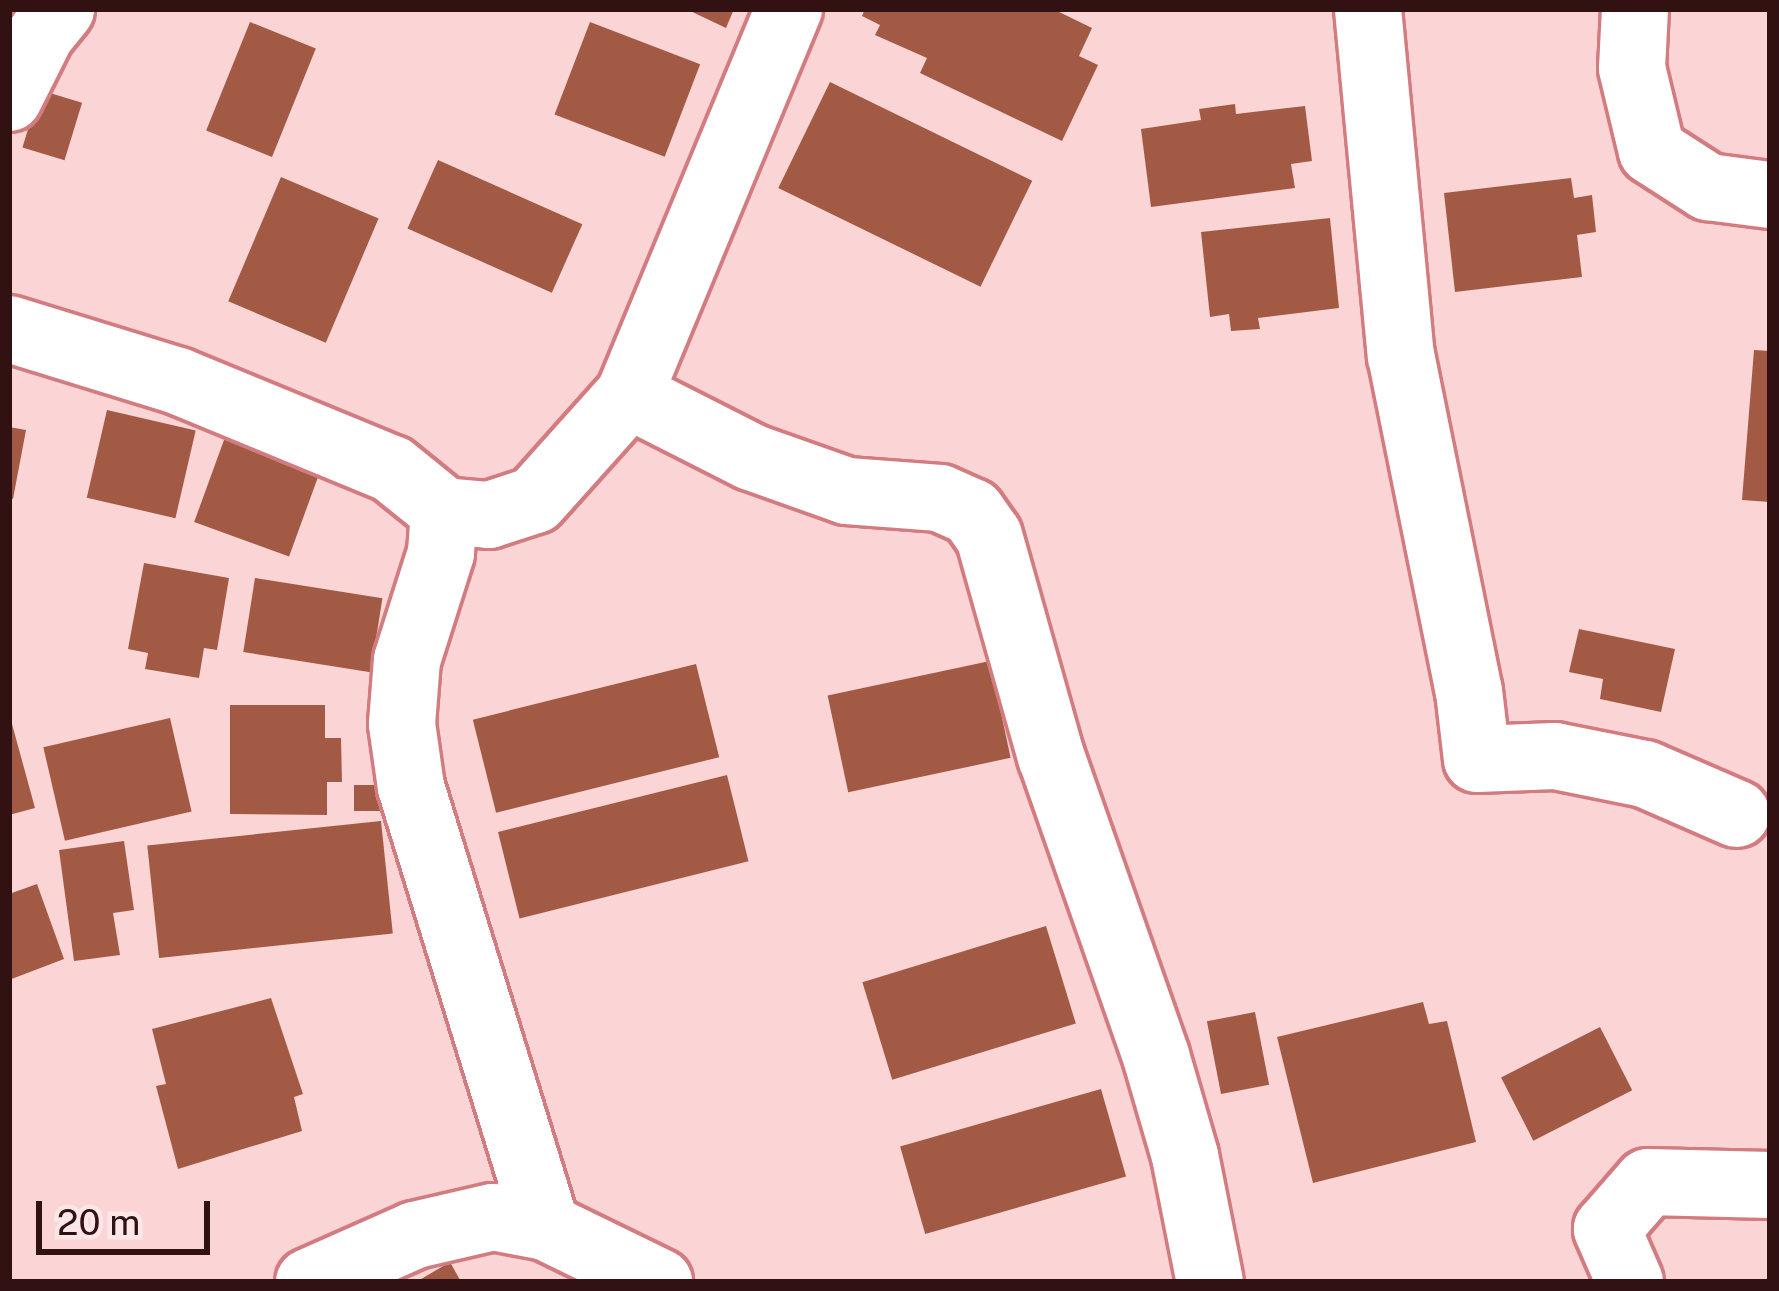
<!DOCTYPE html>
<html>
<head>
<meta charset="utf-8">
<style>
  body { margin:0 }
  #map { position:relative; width:1779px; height:1291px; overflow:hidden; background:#fbd4d5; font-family:"Public Sans",sans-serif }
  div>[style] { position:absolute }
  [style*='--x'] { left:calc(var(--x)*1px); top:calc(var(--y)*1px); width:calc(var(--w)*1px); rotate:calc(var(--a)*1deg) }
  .building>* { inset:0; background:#a35a44; transform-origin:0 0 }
  .roads { filter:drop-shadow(3px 0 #d37c80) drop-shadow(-3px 0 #d37c80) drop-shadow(0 3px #d37c80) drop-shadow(0 -3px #d37c80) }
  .minor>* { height:66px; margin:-33px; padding:0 33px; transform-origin:33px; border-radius:33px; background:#fff }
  span { translate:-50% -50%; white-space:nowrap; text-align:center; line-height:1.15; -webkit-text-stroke:12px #fbe7e7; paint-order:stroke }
  .frame { position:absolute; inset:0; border:12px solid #321113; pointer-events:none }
  .scale { position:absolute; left:36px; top:1201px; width:174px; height:54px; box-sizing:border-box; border:6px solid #321113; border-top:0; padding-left:15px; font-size:36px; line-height:42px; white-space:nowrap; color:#321113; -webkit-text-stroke:9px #fbe7e7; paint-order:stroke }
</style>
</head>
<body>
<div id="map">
  <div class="building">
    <div style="clip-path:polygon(686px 9px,734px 9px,726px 28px)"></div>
    <div style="clip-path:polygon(865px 9px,1053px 9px,1092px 28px,1079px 56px,1098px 65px,1062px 141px,920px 73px,927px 58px,875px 35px,880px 25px,862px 16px)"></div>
    <div style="left:250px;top:22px;width:71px;height:117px;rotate:22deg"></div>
    <div style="left:590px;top:22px;width:118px;height:99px;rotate:21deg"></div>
    <div style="left:830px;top:82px;width:225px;height:118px;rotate:26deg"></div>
    <div style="left:40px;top:90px;width:44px;height:60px;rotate:17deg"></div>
    <div style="clip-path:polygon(1235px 104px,1236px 114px,1305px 106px,1312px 161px,1291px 164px,1295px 188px,1151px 207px,1141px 129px,1201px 120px,1199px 109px)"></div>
    <div style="left:438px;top:160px;width:158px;height:75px;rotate:24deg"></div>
    <div style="left:281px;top:177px;width:106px;height:135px;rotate:23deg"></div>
    <div style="clip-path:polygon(1571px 178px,1574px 198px,1592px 195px,1596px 232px,1577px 235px,1582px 277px,1455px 292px,1444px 193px)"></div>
    <div style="clip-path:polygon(1330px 218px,1339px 308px,1258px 318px,1260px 329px,1231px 331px,1229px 314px,1210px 317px,1201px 232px)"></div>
    <div style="clip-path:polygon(1754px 350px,1770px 351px,1770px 502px,1742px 500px)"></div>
    <div style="left:107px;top:410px;width:91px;height:90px;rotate:13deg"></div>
    <div style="clip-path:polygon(9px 427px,26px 430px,13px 499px,9px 498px)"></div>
    <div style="left:228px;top:429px;width:101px;height:99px;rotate:20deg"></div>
    <div style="clip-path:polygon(144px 563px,229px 578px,217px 650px,204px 648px,199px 678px,145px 669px,148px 653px,128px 649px)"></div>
    <div style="left:255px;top:578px;width:129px;height:75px;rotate:9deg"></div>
    <div style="clip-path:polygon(1579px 629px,1675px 649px,1661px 712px,1600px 699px,1603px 679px,1569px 672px)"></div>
    <div style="left:990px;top:661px;width:99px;height:166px;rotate:78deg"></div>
    <div style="left:696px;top:664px;width:96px;height:230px;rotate:76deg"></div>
    <div style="clip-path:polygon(230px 705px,325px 705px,325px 738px,341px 738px,342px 782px,327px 782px,327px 815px,230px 814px)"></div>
    <div style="clip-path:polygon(9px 713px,35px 808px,9px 815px)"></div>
    <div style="left:170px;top:718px;width:96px;height:130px;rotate:77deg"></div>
    <div style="left:727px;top:775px;width:89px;height:236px;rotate:76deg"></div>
    <div style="left:398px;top:785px;width:26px;height:44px;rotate:90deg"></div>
    <div style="left:381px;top:821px;width:113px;height:235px;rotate:84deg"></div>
    <div style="clip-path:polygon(124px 841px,134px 910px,113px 913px,120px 955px,74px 961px,59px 850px)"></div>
    <div style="clip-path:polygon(37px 884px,64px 959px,9px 980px,9px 894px)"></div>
    <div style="left:1046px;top:926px;width:102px;height:192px;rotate:73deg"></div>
    <div style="clip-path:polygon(271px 998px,303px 1094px,294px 1097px,302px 1131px,178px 1169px,156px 1086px,166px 1084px,152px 1029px)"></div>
    <div style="clip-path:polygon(1423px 1002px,1429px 1024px,1447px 1021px,1476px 1142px,1313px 1183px,1277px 1037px)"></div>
    <div style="left:1255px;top:1012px;width:74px;height:49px;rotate:79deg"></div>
    <div style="left:1600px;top:1027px;width:71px;height:111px;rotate:63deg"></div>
    <div style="left:1101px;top:1089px;width:91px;height:209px;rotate:74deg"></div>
    <div style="clip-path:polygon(450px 1262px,460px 1280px,456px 1282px,416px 1282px)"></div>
  </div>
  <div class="roads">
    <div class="minor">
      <div style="--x:1368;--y:9;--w:348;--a:84.6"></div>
      <div style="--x:1401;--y:355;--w:343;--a:78.6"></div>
      <div style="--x:1469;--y:691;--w:68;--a:83.3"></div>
      <div style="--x:1477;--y:759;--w:78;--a:-2.2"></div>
      <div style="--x:1555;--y:756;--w:92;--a:11.3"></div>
      <div style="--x:1645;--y:774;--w:100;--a:23.5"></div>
      <div style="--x:1635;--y:9;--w:59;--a:92.9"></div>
      <div style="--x:1632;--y:68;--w:85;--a:76.5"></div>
      <div style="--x:1652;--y:151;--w:67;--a:32.7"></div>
      <div style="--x:1708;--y:187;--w:63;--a:7.4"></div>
      <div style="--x:9;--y:98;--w:72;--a:-63.4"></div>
      <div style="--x:41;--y:34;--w:32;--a:-51"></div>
      <div style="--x:9;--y:329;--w:177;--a:17.1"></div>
      <div style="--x:178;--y:381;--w:231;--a:22.4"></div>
      <div style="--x:392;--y:469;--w:67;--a:38.9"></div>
      <div style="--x:444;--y:511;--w:42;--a:94.1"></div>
      <div style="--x:441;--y:553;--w:112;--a:107.6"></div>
      <div style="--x:407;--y:660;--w:64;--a:94.5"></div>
      <div style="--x:402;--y:724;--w:64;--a:81.9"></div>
      <div style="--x:411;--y:787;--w:460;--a:72.9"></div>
      <div style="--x:629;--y:395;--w:137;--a:26.9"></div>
      <div style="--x:751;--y:457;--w:102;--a:19.5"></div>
      <div style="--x:847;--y:491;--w:93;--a:4.3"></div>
      <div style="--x:940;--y:498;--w:35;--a:24"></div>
      <div style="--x:972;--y:512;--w:29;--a:55"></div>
      <div style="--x:989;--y:536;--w:229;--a:74.3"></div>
      <div style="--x:1051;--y:756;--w:318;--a:70.7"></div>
      <div style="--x:1156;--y:1056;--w:104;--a:73.8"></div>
      <div style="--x:1185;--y:1156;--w:128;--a:78.8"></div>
      <div style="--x:444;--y:511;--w:45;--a:5.1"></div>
      <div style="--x:489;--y:515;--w:48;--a:-18.1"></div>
      <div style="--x:535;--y:500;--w:141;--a:-48.2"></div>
      <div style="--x:629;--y:395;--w:418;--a:-67.5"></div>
      <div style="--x:309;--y:1282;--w:116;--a:-23.9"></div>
      <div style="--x:415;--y:1235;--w:80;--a:-13"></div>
      <div style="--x:493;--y:1217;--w:54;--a:10.7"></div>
      <div style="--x:546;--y:1227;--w:126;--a:26"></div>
      <div style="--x:1630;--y:1282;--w:58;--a:-113.5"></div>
      <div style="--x:1607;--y:1229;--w:62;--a:-48.9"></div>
      <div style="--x:1648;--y:1182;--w:122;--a:1.4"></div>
    </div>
  </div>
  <div class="frame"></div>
  <div class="scale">20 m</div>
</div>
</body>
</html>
